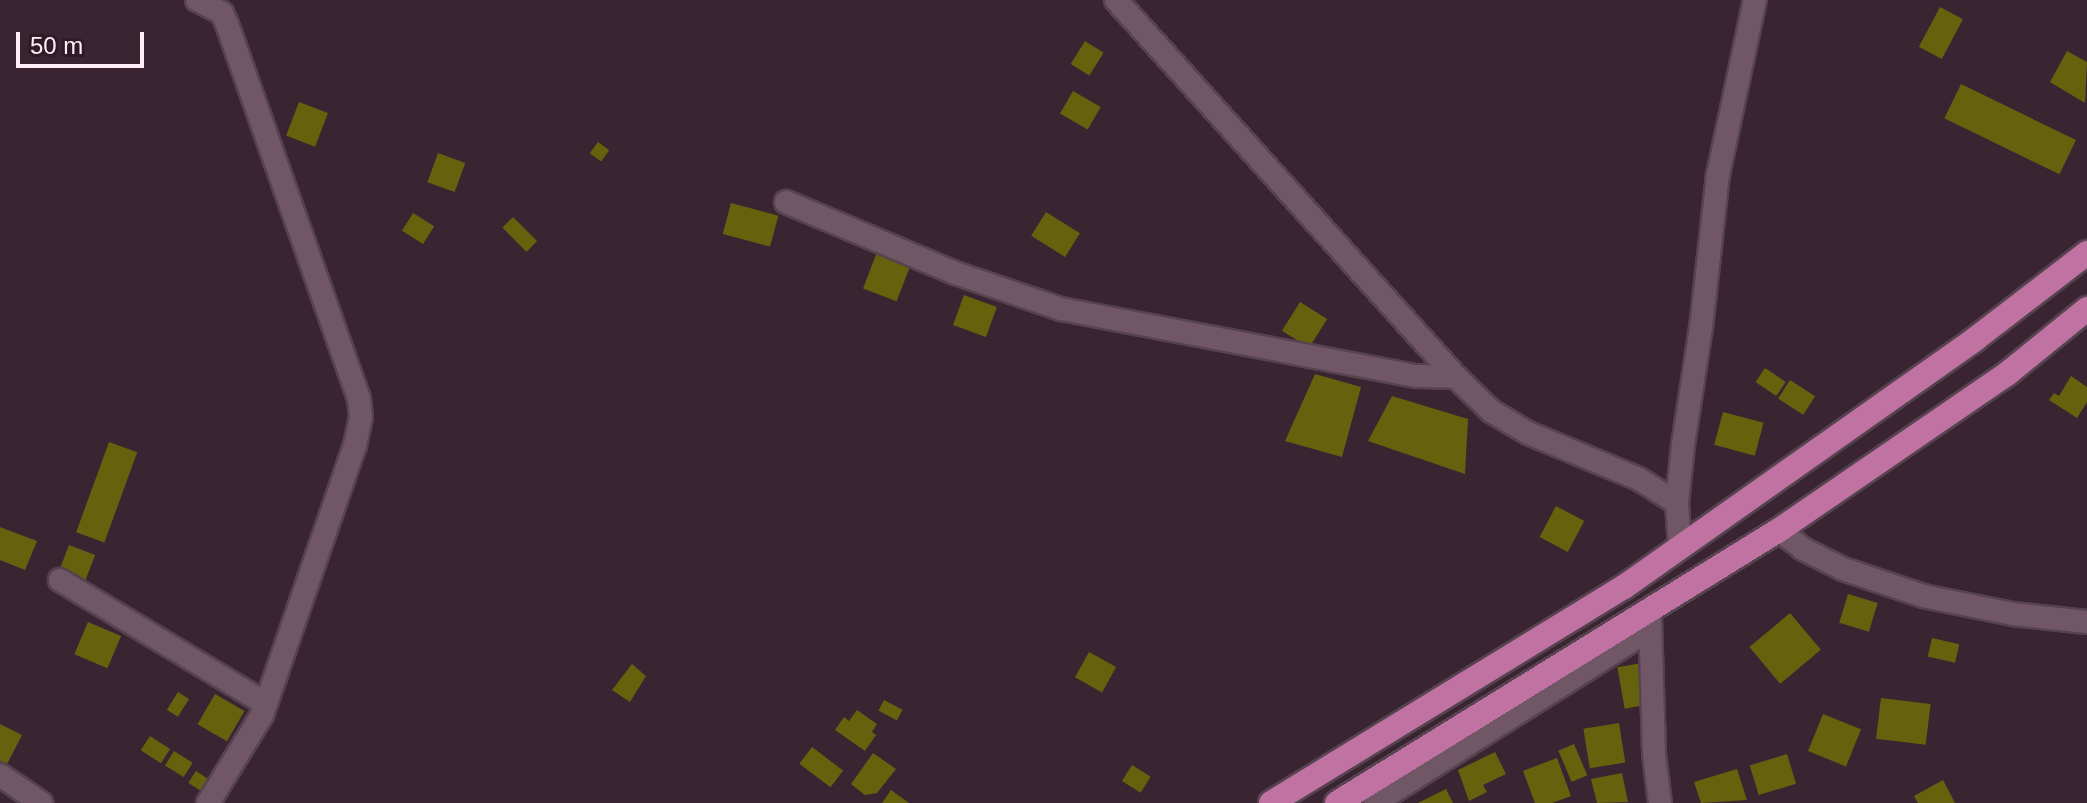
<!DOCTYPE html>
<html>
<head>
<meta charset="utf-8">
<style>
  body { margin:0 }
  #map { position:relative; width:2087px; height:803px; overflow:hidden; background:#3b2432; font-family:Arial,sans-serif }
  div>[style] { position:absolute }
  [style*='--x'] { left:calc(var(--x)*1px); top:calc(var(--y)*1px); width:calc(var(--w)*1px); rotate:calc(var(--a)*1deg) }
  .building>* { inset:0; background:#65610d; transform-origin:0 0 }
  .roads { filter:drop-shadow(2px 0 #56434f) drop-shadow(-2px 0 #56434f) drop-shadow(0 2px #56434f) drop-shadow(0 -2px #56434f) }
  .minor>* { height:22px; margin:-11px; padding:0 11px; transform-origin:11px; border-radius:11px; background:#715766 }
  .major>* { height:24px; margin:-12px; padding:0 12px; transform-origin:12px; border-radius:12px; background:#c073a3 }
  span { translate:-50% -50%; white-space:nowrap; text-align:center; line-height:1.15; -webkit-text-stroke:7px #301a28; paint-order:stroke }
  .scale { position:absolute; left:16px; top:32px; width:128px; height:36px; box-sizing:border-box; border:4px solid #feeef7; border-top:0; padding-left:10px; font-size:24px; line-height:28px; white-space:nowrap; color:#feeef7; -webkit-text-stroke:6px #301a28; paint-order:stroke }
</style>
</head>
<body>
<div id="map">
  <div class="building">
    <div style="left:1940px;top:7px;width:26px;height:45px;rotate:28deg"></div>
    <div style="left:1085px;top:41px;width:22px;height:27px;rotate:32deg"></div>
    <div style="clip-path:polygon(2067px 51px,2087px 62px,2085px 103px,2050px 82px)"></div>
    <div style="left:1961px;top:84px;width:128px;height:38px;rotate:26deg"></div>
    <div style="left:1073px;top:91px;width:32px;height:26px;rotate:30deg"></div>
    <div style="left:299px;top:102px;width:31px;height:36px;rotate:21deg"></div>
    <div style="left:598px;top:142px;width:14px;height:14px;rotate:36deg"></div>
    <div style="left:438px;top:153px;width:29px;height:31px;rotate:20deg"></div>
    <div style="left:731px;top:203px;width:49px;height:32px;rotate:15deg"></div>
    <div style="left:1046px;top:212px;width:40px;height:28px;rotate:32deg"></div>
    <div style="left:413px;top:213px;width:25px;height:21px;rotate:32deg"></div>
    <div style="left:513px;top:217px;width:34px;height:15px;rotate:45deg"></div>
    <div style="left:877px;top:252px;width:36px;height:39px;rotate:21deg"></div>
    <div style="left:964px;top:295px;width:35px;height:32px;rotate:20deg"></div>
    <div style="left:1300px;top:302px;width:32px;height:34px;rotate:32deg"></div>
    <div style="left:1765px;top:368px;width:25px;height:17px;rotate:34deg"></div>
    <div style="clip-path:polygon(1315px 374px,1361px 387px,1342px 457px,1285px 441px)"></div>
    <div style="clip-path:polygon(2071px 376px,2087px 387px,2087px 402px,2077px 418px,2049px 400px,2054px 393px,2059px 396px)"></div>
    <div style="left:1790px;top:380px;width:30px;height:22px;rotate:33deg"></div>
    <div style="clip-path:polygon(1392px 396px,1468px 419px,1465px 474px,1368px 441px)"></div>
    <div style="left:1723px;top:412px;width:42px;height:34px;rotate:15deg"></div>
    <div style="left:109px;top:442px;width:30px;height:96px;rotate:20deg"></div>
    <div style="left:1556px;top:506px;width:32px;height:35px;rotate:28deg"></div>
    <div style="clip-path:polygon(0 527px,37px 541px,25px 570px,0 560px)"></div>
    <div style="left:69px;top:545px;width:28px;height:30px;rotate:21deg"></div>
    <div style="left:1848px;top:594px;width:31px;height:30px;rotate:17deg"></div>
    <div style="left:1790px;top:613px;width:48px;height:53px;rotate:50deg"></div>
    <div style="left:88px;top:622px;width:36px;height:35px;rotate:23deg"></div>
    <div style="left:1932px;top:638px;width:28px;height:19px;rotate:13deg"></div>
    <div style="left:1089px;top:652px;width:31px;height:29px;rotate:29deg"></div>
    <div style="left:1642px;top:663px;width:42px;height:25px;rotate:80deg"></div>
    <div style="clip-path:polygon(632px 664px,646px 676px,630px 702px,612px 690px)"></div>
    <div style="left:178px;top:692px;width:13px;height:21px;rotate:32deg"></div>
    <div style="left:215px;top:694px;width:34px;height:35px;rotate:30deg"></div>
    <div style="left:1881px;top:698px;width:50px;height:41px;rotate:7deg"></div>
    <div style="left:884px;top:700px;width:21px;height:12px;rotate:28deg"></div>
    <div style="clip-path:polygon(857px 710px,877px 724px,872px 732px,876px 735px,865px 751px,835px 730px,844px 717px,849px 721px)"></div>
    <div style="left:1823px;top:714px;width:41px;height:40px;rotate:22deg"></div>
    <div style="left:1619px;top:723px;width:40px;height:36px;rotate:81deg"></div>
    <div style="clip-path:polygon(0 724px,22px 735px,7px 764px,0 761px)"></div>
    <div style="left:150px;top:736px;width:24px;height:17px;rotate:33deg"></div>
    <div style="left:1574px;top:744px;width:34px;height:17px;rotate:67deg"></div>
    <div style="left:812px;top:747px;width:39px;height:21px;rotate:37deg"></div>
    <div style="left:174px;top:751px;width:22px;height:17px;rotate:32deg"></div>
    <div style="clip-path:polygon(1495px 752px,1506px 774px,1483px 785px,1487px 792px,1469px 801px,1458px 770px)"></div>
    <div style="clip-path:polygon(873px 753px,896px 769px,877px 793px,865px 795px,851px 784px)"></div>
    <div style="left:1787px;top:754px;width:31px;height:39px;rotate:73deg"></div>
    <div style="clip-path:polygon(1557px 758px,1571px 796px,1552px 803px,1535px 803px,1523px 771px)"></div>
    <div style="left:1132px;top:765px;width:22px;height:19px;rotate:32deg"></div>
    <div style="clip-path:polygon(1737px 769px,1747px 800px,1701px 803px,1694px 782px)"></div>
    <div style="left:196px;top:771px;width:20px;height:14px;rotate:33deg"></div>
    <div style="clip-path:polygon(1622px 773px,1628px 802px,1597px 803px,1591px 779px)"></div>
    <div style="clip-path:polygon(1943px 780px,1955px 803px,1918px 803px,1914px 796px)"></div>
    <div style="clip-path:polygon(1446px 789px,1453px 803px,1418px 803px)"></div>
    <div style="clip-path:polygon(891px 790px,909px 803px,882px 803px)"></div>
  </div>
  <div class="roads">
    <div class="minor">
      <div style="--x:197;--y:0;--w:28;--a:27"></div>
      <div style="--x:222;--y:13;--w:12;--a:66"></div>
      <div style="--x:227;--y:24;--w:397;--a:70.6"></div>
      <div style="--x:359;--y:398;--w:19;--a:84"></div>
      <div style="--x:361;--y:417;--w:29;--a:102"></div>
      <div style="--x:355;--y:445;--w:286;--a:109"></div>
      <div style="--x:262;--y:715;--w:103;--a:121.5"></div>
      <div style="--x:1116;--y:0;--w:508;--a:47.95"></div>
      <div style="--x:1456;--y:377;--w:49;--a:44.2"></div>
      <div style="--x:1491;--y:411;--w:43;--a:30.7"></div>
      <div style="--x:1528;--y:433;--w:120;--a:22.5"></div>
      <div style="--x:1639;--y:479;--w:45;--a:32.3"></div>
      <div style="--x:786;--y:202;--w:183;--a:22.8"></div>
      <div style="--x:955;--y:273;--w:112;--a:18.8"></div>
      <div style="--x:1061;--y:309;--w:362;--a:10.7"></div>
      <div style="--x:1417;--y:376;--w:39;--a:1"></div>
      <div style="--x:1779;--y:530;--w:31;--a:38"></div>
      <div style="--x:1803;--y:549;--w:45;--a:26.6"></div>
      <div style="--x:1843;--y:569;--w:84;--a:18.6"></div>
      <div style="--x:1923;--y:596;--w:92;--a:11.3"></div>
      <div style="--x:2013;--y:614;--w:74;--a:6.2"></div>
      <div style="--x:1680;--y:548;--w:45;--a:-93.8"></div>
      <div style="--x:1677;--y:503;--w:58;--a:-84.1"></div>
      <div style="--x:1683;--y:445;--w:118;--a:-81.3"></div>
      <div style="--x:1701;--y:328;--w:154;--a:-83.7"></div>
      <div style="--x:1718;--y:175;--w:179;--a:-78.1"></div>
      <div style="--x:60;--y:580;--w:240;--a:31"></div>
      <div style="--x:1650;--y:617;--w:137;--a:88.3"></div>
      <div style="--x:1654;--y:754;--w:49;--a:83"></div>
      <div style="--x:0;--y:775;--w:50;--a:34.3"></div>
      <div style="--x:1375;--y:803;--w:325;--a:-32.3"></div>
    </div>
    <div class="major">
      <div style="--x:1271;--y:803;--w:414;--a:-31.5"></div>
      <div style="--x:1624;--y:587;--w:428;--a:-35.2"></div>
      <div style="--x:1974;--y:340;--w:143;--a:-37.6"></div>
      <div style="--x:1337;--y:803;--w:520;--a:-31.7"></div>
      <div style="--x:1779;--y:530;--w:278;--a:-34.4"></div>
      <div style="--x:2008;--y:373;--w:102;--a:-39"></div>
    </div>
  </div>
  <div class="scale">50 m</div>
</div>
</body>
</html>
